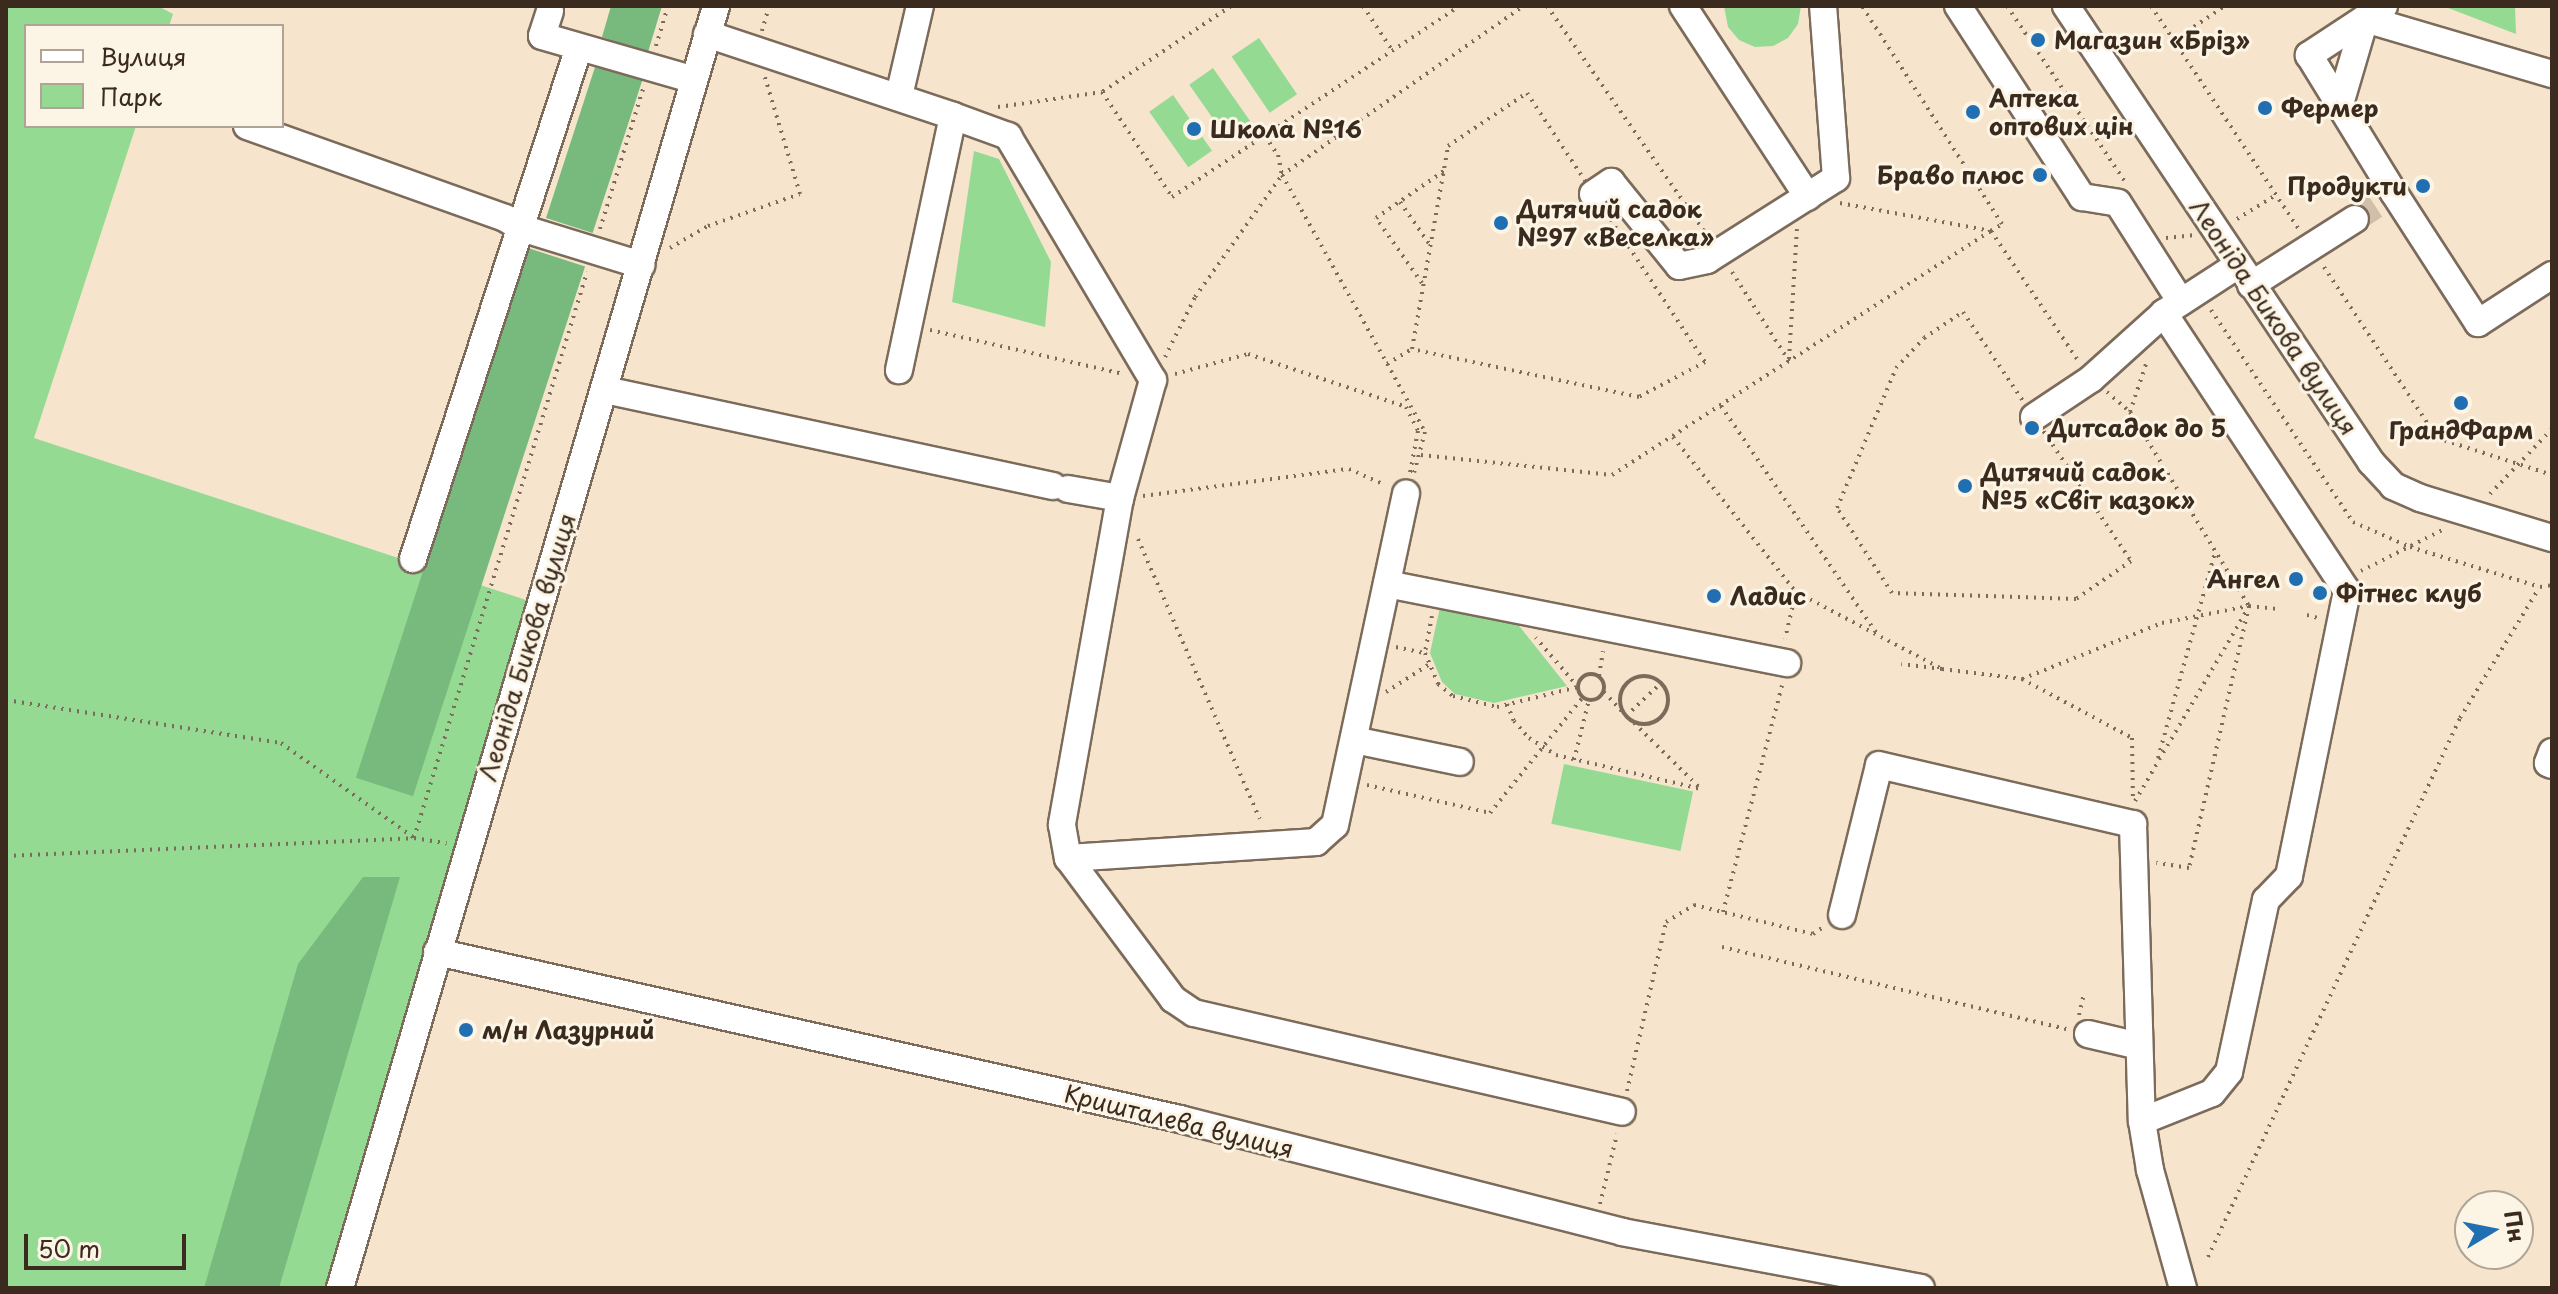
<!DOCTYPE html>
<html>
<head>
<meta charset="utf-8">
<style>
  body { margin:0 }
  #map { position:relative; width:2558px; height:1294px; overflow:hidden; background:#f6e5cc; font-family:"Playpen Sans",sans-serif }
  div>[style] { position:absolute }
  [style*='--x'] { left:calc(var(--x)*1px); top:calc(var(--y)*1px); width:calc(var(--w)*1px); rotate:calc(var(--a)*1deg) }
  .green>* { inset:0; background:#95da93; transform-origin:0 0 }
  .forest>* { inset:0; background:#78ba7d; transform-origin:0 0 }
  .minor-tunnel>* { height:26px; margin-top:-13px; transform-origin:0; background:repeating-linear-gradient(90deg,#d1c0a9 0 26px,transparent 0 39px) }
  .path>* { height:4px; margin-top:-2px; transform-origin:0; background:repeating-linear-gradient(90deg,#7c6b5b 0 2px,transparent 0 8px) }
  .path>.ring { margin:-2px; padding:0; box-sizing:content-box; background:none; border:4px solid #7c6b5b; border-radius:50% }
  .roads { filter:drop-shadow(2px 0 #7c6b5b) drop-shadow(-2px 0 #7c6b5b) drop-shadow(0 2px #7c6b5b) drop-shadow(0 -2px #7c6b5b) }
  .minor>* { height:26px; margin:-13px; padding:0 13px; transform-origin:13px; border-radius:13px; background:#fff }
  .dots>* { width:22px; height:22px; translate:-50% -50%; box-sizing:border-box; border:4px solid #fcf5e5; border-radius:50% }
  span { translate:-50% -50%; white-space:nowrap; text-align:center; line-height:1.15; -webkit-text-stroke:6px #fcf5e5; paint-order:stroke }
  .poi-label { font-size:24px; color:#3b2a1e; font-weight:700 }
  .left { translate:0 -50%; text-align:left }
  .right { translate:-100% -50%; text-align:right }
  .street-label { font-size:24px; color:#3b2a1e }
  .frame { position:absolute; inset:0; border:8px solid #3b2a1e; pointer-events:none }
  .legend { position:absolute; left:24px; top:24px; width:260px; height:104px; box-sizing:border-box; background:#fcf5e5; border:2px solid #afa495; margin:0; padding:10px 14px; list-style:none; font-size:24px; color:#3b2a1e }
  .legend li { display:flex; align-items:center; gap:16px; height:40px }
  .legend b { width:40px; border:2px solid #afa495 }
  .north { position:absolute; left:2454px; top:1190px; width:80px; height:80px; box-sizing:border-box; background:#fcf5e5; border:2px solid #afa495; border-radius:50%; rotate:80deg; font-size:22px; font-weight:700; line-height:32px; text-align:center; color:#3b2a1e }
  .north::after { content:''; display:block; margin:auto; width:28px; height:36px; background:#1f6fb2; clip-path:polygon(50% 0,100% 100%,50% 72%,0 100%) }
  .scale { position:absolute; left:24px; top:1234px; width:162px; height:36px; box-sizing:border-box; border:4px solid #3b2a1e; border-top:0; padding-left:10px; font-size:24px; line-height:28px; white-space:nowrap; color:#3b2a1e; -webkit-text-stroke:6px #fcf5e5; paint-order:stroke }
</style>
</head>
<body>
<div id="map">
  <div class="green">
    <div style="clip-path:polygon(6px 6px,158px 6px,173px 14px,169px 26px,26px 26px,26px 126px,136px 126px,34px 438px,529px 601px,326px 1288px,6px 1288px)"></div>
    <div style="clip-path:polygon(1724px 6px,1801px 6px,1798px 24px,1788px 38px,1773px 46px,1755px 47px,1739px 40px,1728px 27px)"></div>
    <div style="clip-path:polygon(2443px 6px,2515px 6px,2516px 34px)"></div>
    <div style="left:1259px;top:38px;width:68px;height:33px;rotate:56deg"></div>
    <div style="left:1213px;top:68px;width:68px;height:29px;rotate:55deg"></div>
    <div style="left:1173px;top:95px;width:68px;height:29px;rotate:55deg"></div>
    <div style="clip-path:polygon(974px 151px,999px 159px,1051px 262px,1045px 327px,952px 302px)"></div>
    <div style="clip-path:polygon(1442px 598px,1508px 612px,1567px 686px,1494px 703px,1455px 694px,1442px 682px,1430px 653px)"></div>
    <div style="left:1564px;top:764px;width:132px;height:61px;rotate:12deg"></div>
  </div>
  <div class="forest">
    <div style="clip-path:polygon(611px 6px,662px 6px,648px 52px,602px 37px)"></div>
    <div style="left:597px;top:61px;width:49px;height:165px;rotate:18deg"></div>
    <div style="left:528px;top:248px;width:60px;height:557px;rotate:18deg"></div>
    <div style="clip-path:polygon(363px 877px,400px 877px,279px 1288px,204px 1288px,298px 964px)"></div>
  </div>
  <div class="minor-tunnel">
    <div style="--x:2355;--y:219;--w:24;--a:-33"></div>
  </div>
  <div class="path">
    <div style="--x:1231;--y:6;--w:155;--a:146.3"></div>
    <div style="--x:1102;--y:92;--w:126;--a:56.3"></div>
    <div style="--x:1172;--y:197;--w:345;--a:-33.6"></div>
    <div style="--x:1363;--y:6;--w:53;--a:56.6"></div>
    <div style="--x:1547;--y:6;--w:279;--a:55.1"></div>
    <div style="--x:2007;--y:6;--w:210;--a:56.1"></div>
    <div style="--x:2151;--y:6;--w:268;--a:56.5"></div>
    <div style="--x:762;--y:31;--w:26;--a:-74"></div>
    <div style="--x:2174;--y:40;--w:61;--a:-33.7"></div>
    <div style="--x:656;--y:46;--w:42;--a:-73.3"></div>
    <div style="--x:1527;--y:93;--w:323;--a:56.5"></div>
    <div style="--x:1705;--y:362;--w:75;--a:152.1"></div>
    <div style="--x:1639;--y:397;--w:232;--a:-168.1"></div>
    <div style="--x:1412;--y:349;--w:206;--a:-79.9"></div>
    <div style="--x:1448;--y:146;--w:95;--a:-33.9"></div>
    <div style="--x:998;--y:107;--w:105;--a:-8.2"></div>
    <div style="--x:1265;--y:136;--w:23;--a:56"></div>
    <div style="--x:1278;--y:155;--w:20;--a:79"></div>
    <div style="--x:1282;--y:175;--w:294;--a:60.9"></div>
    <div style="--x:1425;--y:432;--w:42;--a:105"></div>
    <div style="--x:1400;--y:202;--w:52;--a:55.1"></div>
    <div style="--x:1840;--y:203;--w:154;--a:10.5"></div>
    <div style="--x:1991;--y:231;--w:13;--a:-32"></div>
    <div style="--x:2002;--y:224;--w:259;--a:-122.7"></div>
    <div style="--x:2237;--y:219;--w:46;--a:-31.6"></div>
    <div style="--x:600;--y:229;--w:146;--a:-72.9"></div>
    <div style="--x:2166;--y:238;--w:27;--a:-6"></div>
    <div style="--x:670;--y:248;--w:44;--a:-30.1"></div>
    <div style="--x:708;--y:226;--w:97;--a:-19.2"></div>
    <div style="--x:800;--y:194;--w:122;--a:-106.7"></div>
    <div style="--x:2324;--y:267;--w:205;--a:56.5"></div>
    <div style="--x:2437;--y:438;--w:121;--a:17.8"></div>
    <div style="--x:1732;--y:272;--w:106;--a:57.4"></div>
    <div style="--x:1422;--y:283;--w:80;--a:-125.3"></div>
    <div style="--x:1376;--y:218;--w:83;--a:-34.7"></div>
    <div style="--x:2211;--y:310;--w:255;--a:56.2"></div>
    <div style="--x:2353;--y:522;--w:62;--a:23.7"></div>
    <div style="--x:2410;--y:547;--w:136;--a:17.1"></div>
    <div style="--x:2540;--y:587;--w:12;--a:-9"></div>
    <div style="--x:1963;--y:312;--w:300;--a:56"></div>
    <div style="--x:2131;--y:561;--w:67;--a:145.4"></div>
    <div style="--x:2076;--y:599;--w:184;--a:-178.1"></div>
    <div style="--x:1892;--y:593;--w:101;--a:-122.9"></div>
    <div style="--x:1837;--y:508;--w:152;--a:-67.1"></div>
    <div style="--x:1896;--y:368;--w:41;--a:-47"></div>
    <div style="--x:1924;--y:338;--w:47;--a:-33.7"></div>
    <div style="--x:930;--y:330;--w:195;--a:12.8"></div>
    <div style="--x:1165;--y:357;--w:67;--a:-63.4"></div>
    <div style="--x:1195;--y:297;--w:150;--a:-54.5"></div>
    <div style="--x:1282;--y:175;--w:294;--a:-35"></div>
    <div style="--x:1789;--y:359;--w:130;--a:-86.5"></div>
    <div style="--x:1387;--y:364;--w:29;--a:-31"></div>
    <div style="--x:1175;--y:374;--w:76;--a:-15.3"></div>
    <div style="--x:1248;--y:354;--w:167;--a:18.5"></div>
    <div style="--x:1406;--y:407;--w:27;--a:63"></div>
    <div style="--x:1418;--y:431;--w:43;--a:100.8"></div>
    <div style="--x:2107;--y:392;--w:30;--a:41"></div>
    <div style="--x:2130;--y:412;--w:54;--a:-71.6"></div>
    <div style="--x:1721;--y:406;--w:278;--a:55.6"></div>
    <div style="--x:2130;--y:412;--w:228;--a:58.5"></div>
    <div style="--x:2249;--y:606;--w:269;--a:102.9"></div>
    <div style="--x:2189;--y:868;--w:33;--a:-171"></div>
    <div style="--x:1673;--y:437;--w:198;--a:51.6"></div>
    <div style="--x:1796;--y:592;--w:48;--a:103.2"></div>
    <div style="--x:1421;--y:455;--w:192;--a:6"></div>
    <div style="--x:1612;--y:475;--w:451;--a:-32.8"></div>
    <div style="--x:1991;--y:231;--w:154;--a:56.1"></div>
    <div style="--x:2490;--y:494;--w:90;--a:-46.4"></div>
    <div style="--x:1143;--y:496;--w:208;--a:-7.5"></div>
    <div style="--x:1349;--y:469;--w:39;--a:24"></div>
    <div style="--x:1138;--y:539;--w:305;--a:66.5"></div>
    <div style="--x:2361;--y:571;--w:91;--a:-26.8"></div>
    <div style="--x:1796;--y:592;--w:165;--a:27.8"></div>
    <div style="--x:1942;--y:669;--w:41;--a:-173"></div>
    <div style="--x:2307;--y:615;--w:11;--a:15"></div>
    <div style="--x:1432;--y:616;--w:38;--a:101"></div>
    <div style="--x:1425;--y:653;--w:34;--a:67"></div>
    <div style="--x:1438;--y:684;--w:19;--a:39"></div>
    <div style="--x:1453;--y:696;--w:45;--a:14"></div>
    <div style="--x:1497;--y:707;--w:83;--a:-13.9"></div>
    <div style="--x:1578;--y:687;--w:65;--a:-130.6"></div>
    <div style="--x:1396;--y:647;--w:30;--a:12"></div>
    <div style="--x:1942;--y:669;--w:81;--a:7.1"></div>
    <div style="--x:2022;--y:679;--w:151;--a:-21.8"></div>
    <div style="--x:2162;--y:623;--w:89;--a:-11.1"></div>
    <div style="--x:2249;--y:606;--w:30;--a:6"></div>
    <div class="ring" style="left:1578px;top:674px;width:22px;height:22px"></div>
    <div style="--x:1599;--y:676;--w:25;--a:-81"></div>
    <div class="ring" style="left:1620px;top:676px;width:44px;height:44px"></div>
    <div style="--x:2022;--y:679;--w:125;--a:28.2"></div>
    <div style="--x:2132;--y:738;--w:64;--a:89.1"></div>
    <div style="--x:1386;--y:692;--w:50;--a:-32.7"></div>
    <div style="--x:1604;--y:692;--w:26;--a:47"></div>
    <div style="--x:6;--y:700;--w:278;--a:8.9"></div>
    <div style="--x:281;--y:743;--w:163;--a:35.5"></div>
    <div style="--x:414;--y:838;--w:592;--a:-73"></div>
    <div style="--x:1507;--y:704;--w:18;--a:68"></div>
    <div style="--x:1514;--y:721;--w:23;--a:49"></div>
    <div style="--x:1529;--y:738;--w:32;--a:32"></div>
    <div style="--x:1556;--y:755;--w:149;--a:13.2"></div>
    <div style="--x:1626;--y:716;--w:48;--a:-43.3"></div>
    <div style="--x:1634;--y:723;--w:91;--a:44.6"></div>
    <div style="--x:2158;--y:758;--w:214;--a:-74.5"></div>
    <div style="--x:1574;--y:760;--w:62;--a:-76"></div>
    <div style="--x:1367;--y:785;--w:126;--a:12.8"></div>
    <div style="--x:1490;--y:813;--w:149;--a:-51.3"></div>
    <div style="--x:2135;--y:801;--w:219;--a:-59.6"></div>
    <div style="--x:6;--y:856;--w:408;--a:-2.5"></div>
    <div style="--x:414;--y:838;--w:33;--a:9"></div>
    <div style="--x:1723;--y:912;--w:234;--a:-75.4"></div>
    <div style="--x:1722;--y:947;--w:354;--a:13.4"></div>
    <div style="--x:2079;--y:1015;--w:22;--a:-77"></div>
    <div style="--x:1627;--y:1091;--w:173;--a:-77"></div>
    <div style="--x:1666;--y:922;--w:33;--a:-31"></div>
    <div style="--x:1694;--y:905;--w:122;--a:13.7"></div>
    <div style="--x:1813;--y:934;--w:14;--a:-34"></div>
    <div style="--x:1600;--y:1204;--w:72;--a:-76.3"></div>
    <div style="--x:2208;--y:1257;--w:595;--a:-64.94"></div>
    <div style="--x:2460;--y:718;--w:152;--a:-58.7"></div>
  </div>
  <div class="roads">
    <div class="minor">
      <div style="--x:1683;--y:6;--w:228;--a:56.8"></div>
      <div style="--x:1958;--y:6;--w:228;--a:57"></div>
      <div style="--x:2082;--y:197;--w:36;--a:9"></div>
      <div style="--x:2118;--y:203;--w:117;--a:57.5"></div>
      <div style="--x:2066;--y:6;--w:549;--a:56.22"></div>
      <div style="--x:2371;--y:462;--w:33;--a:47"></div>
      <div style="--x:2393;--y:486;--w:30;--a:24"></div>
      <div style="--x:2420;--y:498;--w:138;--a:16.9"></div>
      <div style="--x:2384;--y:6;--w:90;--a:146.8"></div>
      <div style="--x:2309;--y:55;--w:162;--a:58.4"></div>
      <div style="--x:2394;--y:193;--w:155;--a:57.1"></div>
      <div style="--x:2478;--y:323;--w:88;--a:-33"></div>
      <div style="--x:550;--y:11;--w:26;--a:108"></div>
      <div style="--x:542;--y:36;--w:158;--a:16.1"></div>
      <div style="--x:707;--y:34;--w:259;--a:18.4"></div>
      <div style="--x:953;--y:116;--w:260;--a:102"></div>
      <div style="--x:899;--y:96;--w:92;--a:-76.9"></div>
      <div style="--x:2340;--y:104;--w:89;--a:-73.6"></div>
      <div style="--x:2365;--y:19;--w:195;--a:16.4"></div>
      <div style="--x:953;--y:116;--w:59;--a:20"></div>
      <div style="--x:1008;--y:136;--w:284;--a:59.3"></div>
      <div style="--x:1153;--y:380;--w:123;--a:105.6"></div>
      <div style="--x:1120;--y:498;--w:332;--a:100.1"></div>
      <div style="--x:1062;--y:825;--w:34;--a:80"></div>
      <div style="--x:1068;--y:858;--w:249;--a:-3.7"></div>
      <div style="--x:1316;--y:842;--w:25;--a:-42"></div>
      <div style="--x:1335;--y:825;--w:339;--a:-77.9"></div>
      <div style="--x:247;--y:126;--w:274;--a:19.6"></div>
      <div style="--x:505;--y:218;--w:19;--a:32"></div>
      <div style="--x:521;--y:228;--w:126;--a:17.1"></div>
      <div style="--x:1593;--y:194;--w:22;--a:-34"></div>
      <div style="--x:1611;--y:182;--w:108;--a:51"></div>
      <div style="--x:1679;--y:266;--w:29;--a:-12"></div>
      <div style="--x:1707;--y:260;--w:153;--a:-32.4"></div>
      <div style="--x:1836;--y:178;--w:172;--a:-94.3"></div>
      <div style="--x:2251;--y:285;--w:123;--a:-32.4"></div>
      <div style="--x:605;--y:390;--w:458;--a:12.1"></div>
      <div style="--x:2034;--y:417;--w:69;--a:-33.7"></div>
      <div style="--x:2091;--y:379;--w:98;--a:-42.1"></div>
      <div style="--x:2164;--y:313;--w:88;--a:-33"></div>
      <div style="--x:1068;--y:489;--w:53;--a:9.8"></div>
      <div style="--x:413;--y:559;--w:538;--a:-72.04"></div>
      <div style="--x:1387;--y:584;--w:408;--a:11.2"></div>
      <div style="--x:1354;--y:740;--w:108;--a:11.7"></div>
      <div style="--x:2552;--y:752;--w:12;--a:110"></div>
      <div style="--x:2548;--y:763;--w:4;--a:27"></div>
      <div style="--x:1068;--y:858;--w:176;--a:53.3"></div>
      <div style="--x:1173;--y:999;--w:25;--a:34"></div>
      <div style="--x:1194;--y:1013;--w:439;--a:13"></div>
      <div style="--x:1842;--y:915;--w:154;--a:-76.1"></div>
      <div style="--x:1879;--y:765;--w:261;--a:13.1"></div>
      <div style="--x:2133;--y:824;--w:297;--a:88.3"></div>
      <div style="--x:2142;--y:1121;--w:75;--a:-21.8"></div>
      <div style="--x:2212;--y:1093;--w:27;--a:-51"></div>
      <div style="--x:2229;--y:1072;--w:176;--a:-77.9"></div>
      <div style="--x:2266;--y:900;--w:33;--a:-46"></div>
      <div style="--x:2289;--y:876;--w:291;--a:-78.5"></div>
      <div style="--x:2347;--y:591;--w:333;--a:-123.4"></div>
      <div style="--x:437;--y:952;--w:762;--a:12.67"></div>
      <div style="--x:1180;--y:1119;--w:456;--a:14.3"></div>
      <div style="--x:1622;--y:1232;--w:304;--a:10.6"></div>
      <div style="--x:2088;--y:1034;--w:52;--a:13.2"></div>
      <div style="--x:2142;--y:1121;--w:50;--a:80.7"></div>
      <div style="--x:2150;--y:1170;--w:123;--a:74.4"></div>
      <div style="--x:340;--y:1288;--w:1336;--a:-73.65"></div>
    </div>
  </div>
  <div class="dots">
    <div style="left:2038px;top:40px;background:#1f6fb2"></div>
    <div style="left:2265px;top:108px;background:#1f6fb2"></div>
    <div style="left:1973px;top:112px;background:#1f6fb2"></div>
    <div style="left:1194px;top:129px;background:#1f6fb2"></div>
    <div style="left:2040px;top:175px;background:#1f6fb2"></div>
    <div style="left:2423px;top:186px;background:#1f6fb2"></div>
    <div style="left:1501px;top:223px;background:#1f6fb2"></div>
    <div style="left:2461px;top:403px;background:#1f6fb2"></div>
    <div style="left:2032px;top:428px;background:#1f6fb2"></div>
    <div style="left:1965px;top:486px;background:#1f6fb2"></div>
    <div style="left:2296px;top:579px;background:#1f6fb2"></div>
    <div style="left:2320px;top:593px;background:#1f6fb2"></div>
    <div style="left:1714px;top:596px;background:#1f6fb2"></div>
    <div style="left:466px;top:1030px;background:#1f6fb2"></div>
  </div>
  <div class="poi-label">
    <span class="left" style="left:2054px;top:40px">Магазин «Бріз»</span>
    <span class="left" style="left:1989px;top:112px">Аптека<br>оптових цін</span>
    <span class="left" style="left:2281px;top:108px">Фермер</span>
    <span class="left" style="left:1210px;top:129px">Школа №16</span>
    <span class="right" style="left:2024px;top:175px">Браво плюс</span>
    <span class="right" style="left:2407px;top:186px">Продукти</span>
    <span class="left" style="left:1517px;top:223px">Дитячий садок<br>№97 «Веселка»</span>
    <span class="left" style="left:2048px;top:428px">Дитсадок до 5</span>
    <span style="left:2461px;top:430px">ГрандФарм</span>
    <span class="left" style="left:1981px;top:486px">Дитячий садок<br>№5 «Світ казок»</span>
    <span class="right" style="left:2280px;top:579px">Ангел</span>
    <span class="left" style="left:2336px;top:593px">Фітнес клуб</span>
    <span class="left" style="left:1730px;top:596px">Ладис</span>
    <span class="left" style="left:482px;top:1030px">м/н Лазурний</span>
  </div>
  <div class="street-label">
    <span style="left:2274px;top:317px;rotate:56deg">Леоніда Бикова вулиця</span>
    <span style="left:527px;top:647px;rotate:-73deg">Леоніда Бикова вулиця</span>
    <span style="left:1179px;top:1121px;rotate:14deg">Кришталева вулиця</span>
  </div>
  <div class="frame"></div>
  <ul class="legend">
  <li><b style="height:10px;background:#fff"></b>Вулиця</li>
  <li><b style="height:22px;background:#95da93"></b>Парк</li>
  </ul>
  <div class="north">Пн</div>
  <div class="scale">50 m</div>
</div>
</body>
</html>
